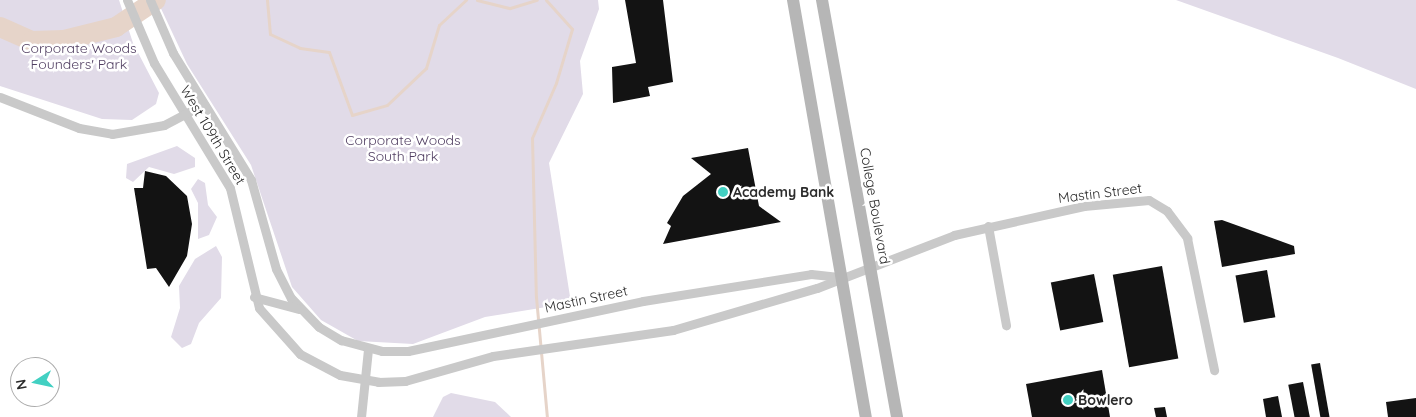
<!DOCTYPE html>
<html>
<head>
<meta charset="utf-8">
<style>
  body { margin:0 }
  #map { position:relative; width:1416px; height:417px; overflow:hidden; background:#fff; font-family:Quicksand,sans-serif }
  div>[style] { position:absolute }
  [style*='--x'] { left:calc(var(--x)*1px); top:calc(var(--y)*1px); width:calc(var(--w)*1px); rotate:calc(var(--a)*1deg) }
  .green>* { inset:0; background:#e1dbe8 }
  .stream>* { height:3px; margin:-1.5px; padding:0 1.5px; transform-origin:1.5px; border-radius:1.5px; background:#e6d4c9 }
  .river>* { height:20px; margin:-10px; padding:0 10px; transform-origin:10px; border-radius:10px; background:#e6d4c9 }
  .building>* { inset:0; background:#131313; transform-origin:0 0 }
  .minor>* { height:9px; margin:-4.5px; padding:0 4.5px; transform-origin:4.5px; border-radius:4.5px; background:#c9c9c9 }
  .secondary>* { height:12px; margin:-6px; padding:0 6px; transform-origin:6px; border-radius:6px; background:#b6b6b6 }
  .dots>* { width:14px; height:14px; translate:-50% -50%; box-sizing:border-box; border:2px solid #fff; border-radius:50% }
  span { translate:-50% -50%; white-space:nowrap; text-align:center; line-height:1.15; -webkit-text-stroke:5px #fff; paint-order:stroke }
  .park-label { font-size:14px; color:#513f62 }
  .street-label { font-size:14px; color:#2c2c2c }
  .poi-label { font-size:14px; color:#2c2c2c; font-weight:700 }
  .left { translate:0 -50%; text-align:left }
  .north { position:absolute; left:10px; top:357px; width:50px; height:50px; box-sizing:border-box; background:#fff; border:1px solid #ababab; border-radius:50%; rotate:260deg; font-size:14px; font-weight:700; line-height:20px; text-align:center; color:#2c2c2c }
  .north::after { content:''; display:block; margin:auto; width:18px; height:22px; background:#42d0c2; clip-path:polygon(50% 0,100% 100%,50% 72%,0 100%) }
</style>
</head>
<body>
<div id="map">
  <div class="green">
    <div style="clip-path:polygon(0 0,119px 0,133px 43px,159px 93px,156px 104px,132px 120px,102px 119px,0 86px)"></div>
    <div style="clip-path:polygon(157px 0,598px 0,599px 9px,580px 61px,583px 94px,549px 163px,571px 303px,485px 317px,413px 344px,358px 341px,321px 320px,292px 287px,251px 165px,187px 64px)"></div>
    <div style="clip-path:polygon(1176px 0,1416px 0,1416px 89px,1338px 58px)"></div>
    <div style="clip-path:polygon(177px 146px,195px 158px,195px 167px,174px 174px,149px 167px,133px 182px,126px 178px,127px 164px)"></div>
    <div style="clip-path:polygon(198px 179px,205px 183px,208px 205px,217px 217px,209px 235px,198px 239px,198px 203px,191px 189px)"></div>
    <div style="clip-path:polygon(216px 246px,222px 257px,221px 298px,199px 323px,191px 344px,182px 348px,171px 337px,180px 308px,179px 286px,195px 259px)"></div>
    <div style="clip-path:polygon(451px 393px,495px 402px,511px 417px,433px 417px,443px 397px)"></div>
  </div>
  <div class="stream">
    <div style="--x:267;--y:0;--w:34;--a:85"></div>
    <div style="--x:270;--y:34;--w:33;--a:25"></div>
    <div style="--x:300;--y:48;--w:29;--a:8"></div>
    <div style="--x:329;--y:52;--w:67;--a:69.9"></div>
    <div style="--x:352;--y:115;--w:36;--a:-16"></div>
    <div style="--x:387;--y:105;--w:54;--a:-43.5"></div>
    <div style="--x:426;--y:68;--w:45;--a:-73.2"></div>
    <div style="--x:439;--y:25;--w:37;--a:-43"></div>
    <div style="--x:477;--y:0;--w:34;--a:14"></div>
    <div style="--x:510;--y:8;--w:28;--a:-17"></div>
    <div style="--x:546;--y:0;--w:39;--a:48"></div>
    <div style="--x:572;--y:29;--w:56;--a:106.5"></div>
    <div style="--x:556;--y:83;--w:60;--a:113.6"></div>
    <div style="--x:532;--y:138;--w:159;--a:88.6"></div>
    <div style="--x:536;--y:297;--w:121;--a:84.8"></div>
  </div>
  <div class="river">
    <div style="--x:0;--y:27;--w:35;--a:24"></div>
    <div style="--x:32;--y:41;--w:32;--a:-2"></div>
    <div style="--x:64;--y:40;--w:54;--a:-14"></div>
    <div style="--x:116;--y:27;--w:48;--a:-34"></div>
  </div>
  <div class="building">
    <div style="clip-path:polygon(625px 0,663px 0,673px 82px,648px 87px,650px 96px,613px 103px,612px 67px,636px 63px)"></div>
    <div style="clip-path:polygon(748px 148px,759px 206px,781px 222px,663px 244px,671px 226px,667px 223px,683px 196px,711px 174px,691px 158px)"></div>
    <div style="clip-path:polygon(145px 171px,166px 176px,187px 196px,192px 224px,187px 256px,169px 287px,156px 268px,147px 269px,134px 188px,143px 188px)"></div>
    <div style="clip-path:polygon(1222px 220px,1294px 246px,1295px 254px,1222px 267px,1214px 221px)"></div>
    <div style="left:1162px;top:266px;width:94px;height:50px;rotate:80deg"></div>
    <div style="left:1267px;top:270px;width:48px;height:32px;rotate:80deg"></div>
    <div style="left:1094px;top:274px;width:49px;height:44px;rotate:79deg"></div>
    <div style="left:1320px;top:363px;width:55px;height:9px;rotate:80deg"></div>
    <div style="clip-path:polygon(1102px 370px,1110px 417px,1032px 417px,1026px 384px)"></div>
    <div style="left:1303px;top:382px;width:36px;height:15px;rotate:79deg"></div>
    <div style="clip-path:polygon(1278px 396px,1282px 417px,1266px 417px,1263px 399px)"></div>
    <div style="clip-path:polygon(1416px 398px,1416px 417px,1388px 417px,1386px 402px)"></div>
    <div style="clip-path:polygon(1165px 407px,1167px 417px,1156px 417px,1154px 408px)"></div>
  </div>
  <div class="minor">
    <div style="--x:127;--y:0;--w:69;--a:66.8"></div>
    <div style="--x:154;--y:63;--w:146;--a:58.7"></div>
    <div style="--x:230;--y:188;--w:123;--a:76.4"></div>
    <div style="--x:259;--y:308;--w:62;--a:48.3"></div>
    <div style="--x:300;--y:354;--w:45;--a:27.7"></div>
    <div style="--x:340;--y:375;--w:39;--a:10"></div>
    <div style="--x:378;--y:382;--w:27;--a:-2"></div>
    <div style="--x:405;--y:381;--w:91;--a:-15.9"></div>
    <div style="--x:493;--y:356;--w:182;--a:-8.2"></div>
    <div style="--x:673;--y:330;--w:150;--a:-16.3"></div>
    <div style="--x:817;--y:288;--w:147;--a:-21.1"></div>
    <div style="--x:954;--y:235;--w:133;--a:-12.6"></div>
    <div style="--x:1084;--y:206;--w:65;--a:-5.3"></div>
    <div style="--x:1149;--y:200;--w:21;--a:31"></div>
    <div style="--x:1167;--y:211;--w:34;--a:53"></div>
    <div style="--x:1187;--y:238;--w:135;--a:78.4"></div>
    <div style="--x:150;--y:0;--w:58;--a:66.5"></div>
    <div style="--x:173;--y:53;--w:149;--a:58.4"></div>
    <div style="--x:251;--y:180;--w:92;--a:74.3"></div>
    <div style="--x:276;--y:269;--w:33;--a:63"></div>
    <div style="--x:291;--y:298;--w:40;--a:46"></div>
    <div style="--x:319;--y:327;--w:26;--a:31"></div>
    <div style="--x:341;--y:340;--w:42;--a:15"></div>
    <div style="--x:382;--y:351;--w:26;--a:0"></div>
    <div style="--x:408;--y:351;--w:240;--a:-12"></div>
    <div style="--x:643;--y:301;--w:170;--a:-9.1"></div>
    <div style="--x:811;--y:274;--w:30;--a:6"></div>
    <div style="--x:0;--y:97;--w:85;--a:21.4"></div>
    <div style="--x:79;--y:128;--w:34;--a:10"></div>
    <div style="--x:112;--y:134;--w:53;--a:-9.8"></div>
    <div style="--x:164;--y:125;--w:45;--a:-27.7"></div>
    <div style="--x:988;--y:226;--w:101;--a:79.7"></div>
    <div style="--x:254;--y:297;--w:47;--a:14.9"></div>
    <div style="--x:361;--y:417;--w:68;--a:-84.1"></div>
  </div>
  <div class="secondary">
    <div style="--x:793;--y:0;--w:423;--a:80.1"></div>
    <div style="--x:822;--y:0;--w:424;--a:79.8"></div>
  </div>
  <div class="dots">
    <div style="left:723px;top:192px;background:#42d0c2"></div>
    <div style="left:1068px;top:400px;background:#42d0c2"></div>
  </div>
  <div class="park-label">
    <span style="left:79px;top:56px">Corporate Woods<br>Founders' Park</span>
    <span style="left:403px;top:148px">Corporate Woods<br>South Park</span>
  </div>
  <div class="street-label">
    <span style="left:213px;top:135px;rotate:59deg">West 109th Street</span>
    <span style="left:1100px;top:193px;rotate:-7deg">Mastin Street</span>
    <span style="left:875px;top:206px;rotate:80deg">College Boulevard</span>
    <span style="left:586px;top:299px;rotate:-12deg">Mastin Street</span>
  </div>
  <div class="poi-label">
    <span class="left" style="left:733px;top:192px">Academy Bank</span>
    <span class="left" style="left:1078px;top:400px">Bowlero</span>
  </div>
  <div class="north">N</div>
</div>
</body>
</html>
